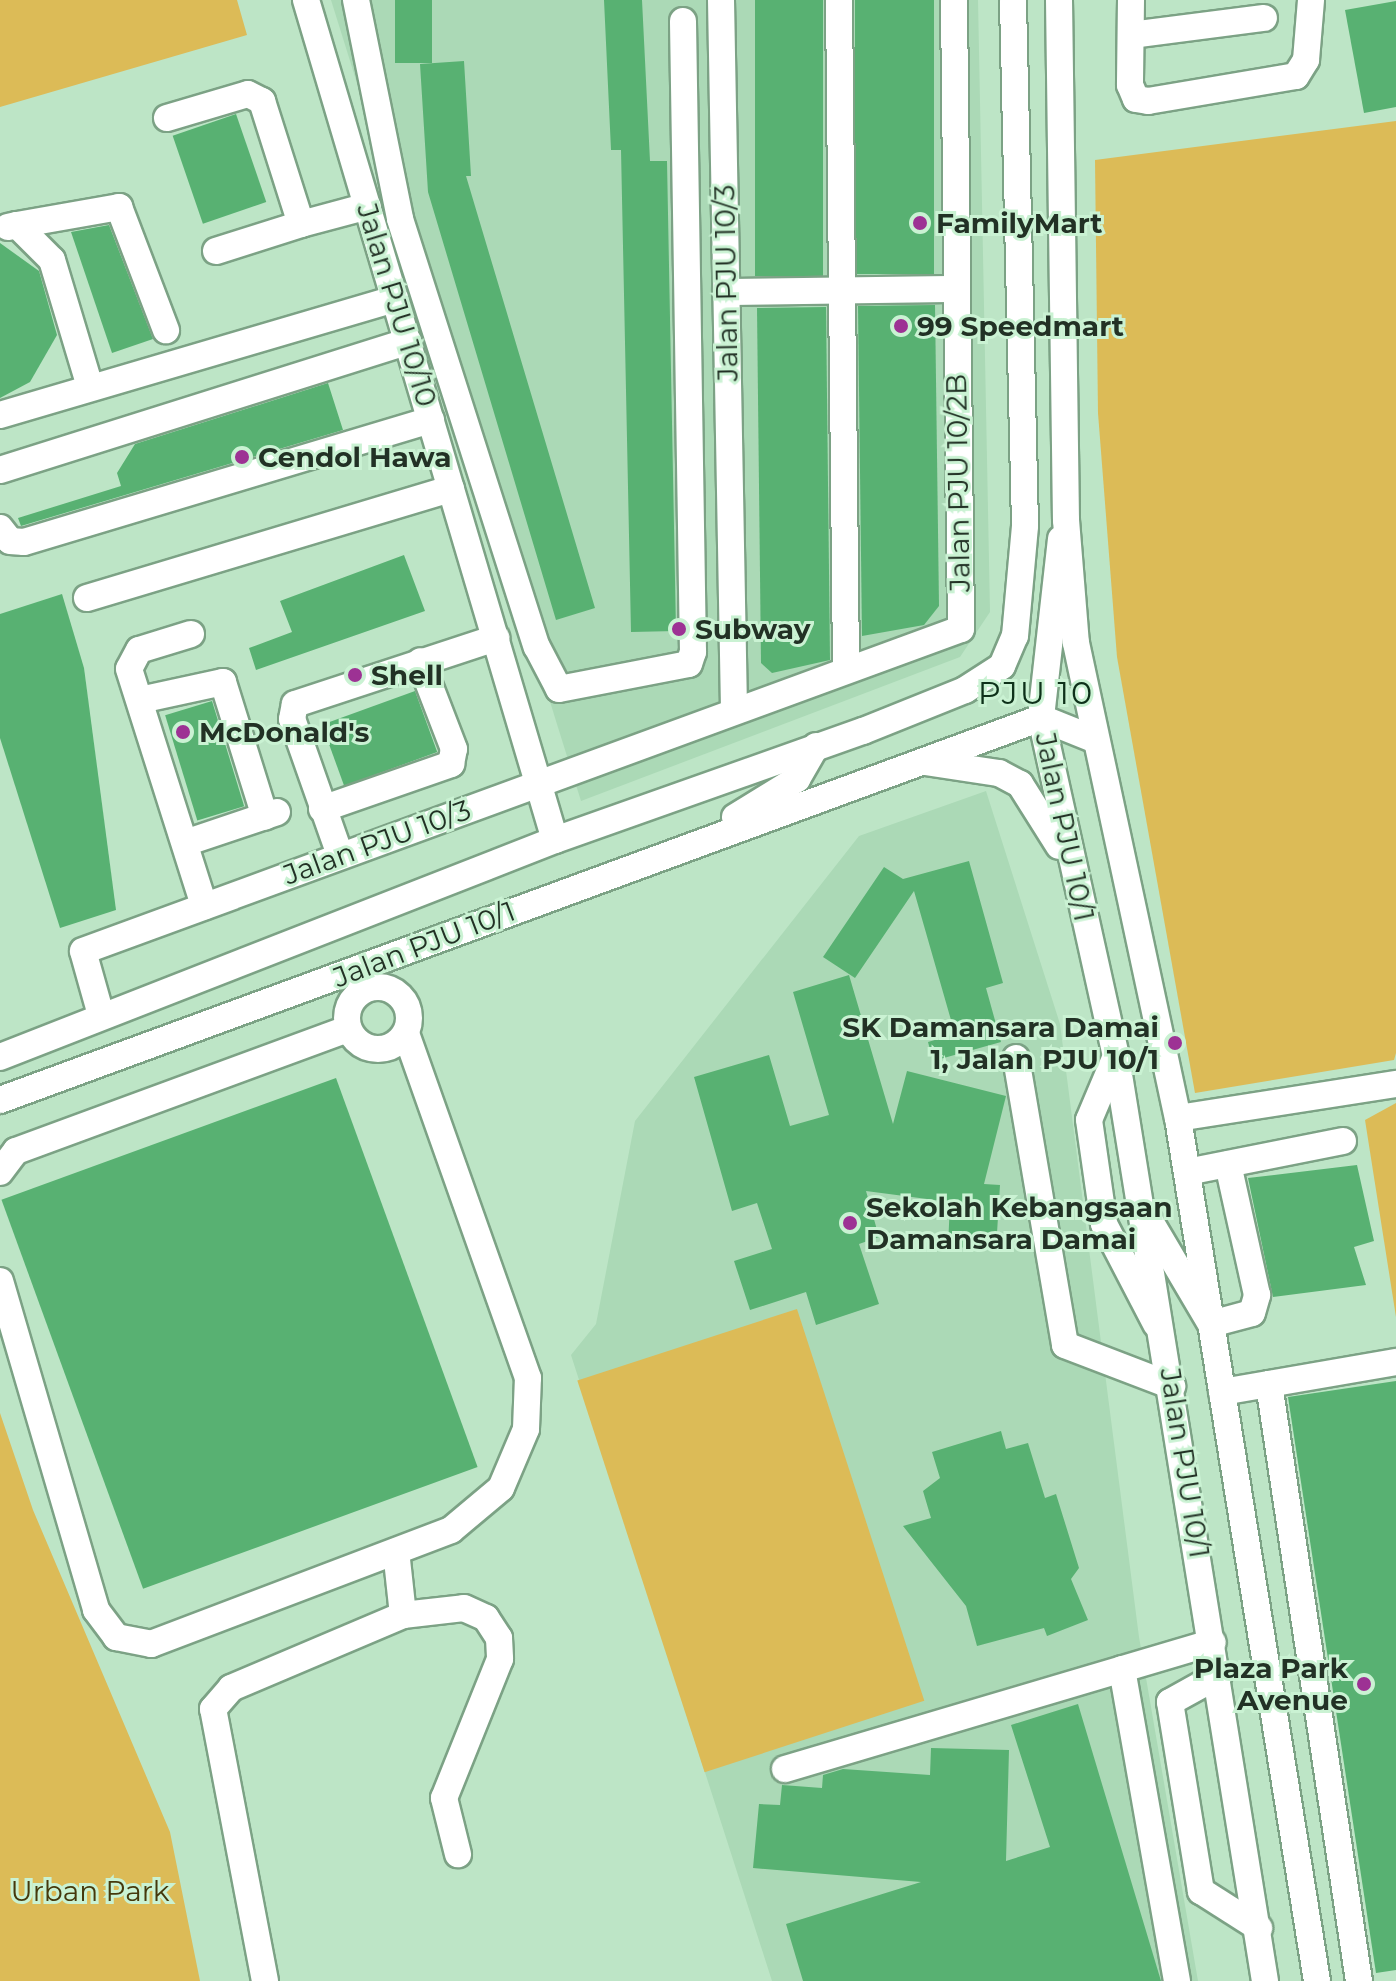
<!DOCTYPE html>
<html>
<head>
<meta charset="utf-8">
<style>
  body { margin:0 }
  #map { position:relative; width:1396px; height:1981px; overflow:hidden; background:#bde5c6; font-family:Montserrat,sans-serif }
  div>[style] { position:absolute }
  [style*='--x'] { left:calc(var(--x)*1px); top:calc(var(--y)*1px); width:calc(var(--w)*1px); rotate:calc(var(--a)*1deg) }
  .built>* { inset:0; background:#abd9b6 }
  .green>* { inset:0; background:#dcbb57; transform-origin:0 0 }
  .building>* { inset:0; background:#58b172; transform-origin:0 0 }
  .roads { filter:drop-shadow(2px 0 #7ca285) drop-shadow(-2px 0 #7ca285) drop-shadow(0 2px #7ca285) drop-shadow(0 -2px #7ca285) }
  .minor>* { height:26px; margin:-13px; padding:0 13px; transform-origin:13px; border-radius:13px; background:#fff }
  .minor>.ring { margin:-13px; padding:0; box-sizing:content-box; background:none; border:26px solid #fff; border-radius:50% }
  .dots>* { width:22px; height:22px; translate:-50% -50%; box-sizing:border-box; border:4px solid #caf2d3; border-radius:50% }
  span { translate:-50% -50%; white-space:nowrap; text-align:center; line-height:1.15; -webkit-text-stroke:6px #caf2d3; paint-order:stroke }
  .poi-label { font-size:28px; color:#223125; font-weight:700 }
  .left { translate:0 -50%; text-align:left }
  .right { translate:-100% -50%; text-align:right }
  .street-label { font-size:28px; color:#223125 }
  .park-label { font-size:28px; color:#45380b }
  .quarter-label { font-size:32px; color:#0e311a; letter-spacing:2px }
</style>
</head>
<body>
<div id="map">
  <div class="built">
    <div style="clip-path:polygon(331px 0,978px 0,990px 612px,960px 657px,581px 801px)"></div>
    <div style="clip-path:polygon(986px 791px,1060px 1024px,1139px 1637px,1198px 1981px,772px 1981px,571px 1355px,596px 1324px,635px 1121px,859px 836px)"></div>
  </div>
  <div class="green">
    <div style="clip-path:polygon(0 0,237px 0,247px 35px,0 107px)"></div>
    <div style="clip-path:polygon(1396px 121px,1396px 1053px,1394px 1060px,1195px 1093px,1117px 657px,1098px 413px,1095px 160px)"></div>
    <div style="clip-path:polygon(1396px 1103px,1396px 1317px,1365px 1120px)"></div>
    <div style="left:797px;top:1309px;width:412px;height:231px;rotate:72deg"></div>
    <div style="clip-path:polygon(0 1413px,33px 1510px,170px 1832px,200px 1981px,0 1981px)"></div>
  </div>
  <div class="building">
    <div style="left:395px;top:0;width:37px;height:63px"></div>
    <div style="clip-path:polygon(604px 0,642px 0,650px 161px,667px 161px,676px 631px,631px 632px,621px 150px,611px 150px)"></div>
    <div style="left:755px;top:0;width:68px;height:276px"></div>
    <div style="left:855px;top:0;width:79px;height:274px"></div>
    <div style="clip-path:polygon(1396px 1px,1396px 107px,1364px 113px,1345px 10px)"></div>
    <div style="clip-path:polygon(464px 61px,471px 176px,466px 176px,595px 608px,556px 620px,428px 192px,420px 64px)"></div>
    <div style="left:236px;top:114px;width:93px;height:67px;rotate:71deg"></div>
    <div style="clip-path:polygon(109px 225px,153px 339px,112px 353px,71px 232px)"></div>
    <div style="clip-path:polygon(0 243px,39px 271px,57px 335px,30px 382px,0 398px)"></div>
    <div style="clip-path:polygon(935px 305px,939px 606px,924px 625px,862px 636px,858px 306px)"></div>
    <div style="clip-path:polygon(826px 307px,830px 660px,772px 673px,761px 663px,757px 308px)"></div>
    <div style="clip-path:polygon(328px 383px,343px 430px,21px 526px,18px 518px,121px 486px,117px 473px,135px 444px)"></div>
    <div style="clip-path:polygon(404px 555px,425px 611px,256px 670px,249px 648px,292px 632px,280px 601px)"></div>
    <div style="clip-path:polygon(62px 594px,84px 668px,116px 910px,60px 928px,0 738px,0 614px)"></div>
    <div style="left:415px;top:691px;width:65px;height:99px;rotate:70deg"></div>
    <div style="left:212px;top:701px;width:110px;height:49px;rotate:73deg"></div>
    <div style="clip-path:polygon(969px 861px,1003px 983px,986px 988px,1001px 1042px,933px 1061px,928px 1042px,955px 1034px,914px 891px,855px 978px,823px 957px,884px 867px,903px 879px)"></div>
    <div style="clip-path:polygon(849px 975px,893px 1124px,907px 1071px,1006px 1096px,984px 1184px,1000px 1185px,996px 1249px,948px 1247px,950px 1202px,866px 1191px,879px 1237px,859px 1244px,879px 1304px,816px 1325px,806px 1292px,750px 1310px,734px 1261px,772px 1249px,757px 1203px,732px 1211px,694px 1077px,769px 1055px,790px 1126px,829px 1115px,793px 992px)"></div>
    <div style="left:336px;top:1078px;width:414px;height:356px;rotate:70deg"></div>
    <div style="clip-path:polygon(1357px 1165px,1374px 1241px,1354px 1247px,1366px 1285px,1273px 1297px,1248px 1178px)"></div>
    <div style="clip-path:polygon(1396px 1381px,1396px 1970px,1376px 1973px,1288px 1397px)"></div>
    <div style="clip-path:polygon(1001px 1431px,1006px 1449px,1028px 1443px,1045px 1498px,1056px 1494px,1079px 1568px,1071px 1579px,1088px 1620px,1047px 1636px,1044px 1628px,977px 1646px,966px 1606px,903px 1526px,931px 1518px,923px 1491px,940px 1478px,932px 1452px)"></div>
    <div style="clip-path:polygon(1078px 1704px,1161px 1981px,803px 1981px,786px 1924px,921px 1882px,753px 1868px,759px 1804px,780px 1805px,782px 1785px,822px 1788px,823px 1775px,843px 1769px,930px 1775px,931px 1748px,1009px 1750px,1006px 1861px,1050px 1847px,1011px 1725px)"></div>
  </div>
  <div class="roads">
    <div class="minor">
      <div style="--x:306;--y:0;--w:876;--a:73.49"></div>
      <div style="--x:356;--y:0;--w:223;--a:78.6"></div>
      <div style="--x:400;--y:219;--w:449;--a:72.3"></div>
      <div style="--x:537;--y:647;--w:47;--a:62.4"></div>
      <div style="--x:559;--y:689;--w:132;--a:-10.9"></div>
      <div style="--x:689;--y:664;--w:13;--a:-72"></div>
      <div style="--x:693;--y:652;--w:631;--a:-90.91"></div>
      <div style="--x:721;--y:0;--w:710;--a:88.95"></div>
      <div style="--x:839;--y:0;--w:669;--a:89.4"></div>
      <div style="--x:1059;--y:0;--w:520;--a:89.23"></div>
      <div style="--x:1066;--y:520;--w:123;--a:85.4"></div>
      <div style="--x:1076;--y:643;--w:486;--a:77.9"></div>
      <div style="--x:1178;--y:1118;--w:874;--a:80.85"></div>
      <div style="--x:1131;--y:0;--w:85;--a:90.7"></div>
      <div style="--x:1130;--y:85;--w:15;--a:67"></div>
      <div style="--x:1136;--y:99;--w:12;--a:9"></div>
      <div style="--x:1148;--y:101;--w:150;--a:-9.6"></div>
      <div style="--x:1296;--y:76;--w:19;--a:-58"></div>
      <div style="--x:1306;--y:60;--w:60;--a:-85.2"></div>
      <div style="--x:1131;--y:35;--w:134;--a:-7.3"></div>
      <div style="--x:167;--y:118;--w:84;--a:-16.5"></div>
      <div style="--x:248;--y:94;--w:16;--a:27"></div>
      <div style="--x:262;--y:101;--w:129;--a:72.4"></div>
      <div style="--x:301;--y:224;--w:69;--a:-15"></div>
      <div style="--x:17;--y:225;--w:104;--a:-10"></div>
      <div style="--x:119;--y:207;--w:132;--a:69.1"></div>
      <div style="--x:8;--y:227;--w:9;--a:-13"></div>
      <div style="--x:17;--y:225;--w:49;--a:45"></div>
      <div style="--x:52;--y:260;--w:133;--a:73.3"></div>
      <div style="--x:216;--y:251;--w:89;--a:-17.6"></div>
      <div style="--x:726;--y:292;--w:228;--a:-0.8"></div>
      <div style="--x:0;--y:415;--w:412;--a:-16.4"></div>
      <div style="--x:0;--y:470;--w:428;--a:-17.5"></div>
      <div style="--x:0;--y:528;--w:16;--a:52"></div>
      <div style="--x:10;--y:541;--w:14;--a:4"></div>
      <div style="--x:24;--y:542;--w:425;--a:-16.7"></div>
      <div style="--x:1061;--y:539;--w:180;--a:96.4"></div>
      <div style="--x:1041;--y:718;--w:346;--a:77.5"></div>
      <div style="--x:1116;--y:1056;--w:937;--a:80.85"></div>
      <div style="--x:87;--y:598;--w:380;--a:-16.7"></div>
      <div style="--x:191;--y:634;--w:54;--a:162.9"></div>
      <div style="--x:139;--y:650;--w:21;--a:118"></div>
      <div style="--x:129;--y:669;--w:249;--a:72.4"></div>
      <div style="--x:140;--y:700;--w:85;--a:-12.2"></div>
      <div style="--x:223;--y:682;--w:141;--a:72.7"></div>
      <div style="--x:925;--y:762;--w:75;--a:8.5"></div>
      <div style="--x:999;--y:773;--w:24;--a:28"></div>
      <div style="--x:1020;--y:784;--w:73;--a:57.8"></div>
      <div style="--x:322;--y:809;--w:137;--a:-19.2"></div>
      <div style="--x:451;--y:764;--w:15;--a:-79"></div>
      <div style="--x:454;--y:749;--w:94;--a:-111.1"></div>
      <div style="--x:735;--y:817;--w:73;--a:-31.5"></div>
      <div style="--x:797;--y:779;--w:38;--a:-60"></div>
      <div style="--x:185;--y:843;--w:97;--a:-18.6"></div>
      <div style="--x:340;--y:855;--w:144;--a:-109.4"></div>
      <div style="--x:292;--y:719;--w:15;--a:-79"></div>
      <div style="--x:295;--y:704;--w:212;--a:-18.2"></div>
      <div class="ring" style="left:347px;top:987px;width:36px;height:36px"></div>
      <div style="--x:101;--y:1015;--w:66;--a:-105.7"></div>
      <div style="--x:83;--y:951;--w:935;--a:-20.14"></div>
      <div style="--x:961;--y:629;--w:629;--a:-90.64"></div>
      <div style="--x:1116;--y:1056;--w:69;--a:112.9"></div>
      <div style="--x:1089;--y:1120;--w:105;--a:81.8"></div>
      <div style="--x:1104;--y:1224;--w:113;--a:62.5"></div>
      <div style="--x:0;--y:1057;--w:596;--a:-21.36"></div>
      <div style="--x:555;--y:840;--w:327;--a:-19.5"></div>
      <div style="--x:863;--y:731;--w:110;--a:-21.9"></div>
      <div style="--x:965;--y:690;--w:44;--a:-33"></div>
      <div style="--x:1002;--y:666;--w:33;--a:-67"></div>
      <div style="--x:1015;--y:636;--w:110;--a:-84.8"></div>
      <div style="--x:1025;--y:526;--w:526;--a:-91.31"></div>
      <div style="--x:1016;--y:1058;--w:291;--a:80.3"></div>
      <div style="--x:1065;--y:1345;--w:115;--a:21"></div>
      <div style="--x:0;--y:1100;--w:1109;--a:-20.15"></div>
      <div style="--x:1041;--y:718;--w:54;--a:21.8"></div>
      <div style="--x:1178;--y:1118;--w:221;--a:-8.9"></div>
      <div style="--x:0;--y:1172;--w:26;--a:-53"></div>
      <div style="--x:16;--y:1151;--w:354;--a:-20.2"></div>
      <div style="--x:1187;--y:1172;--w:159;--a:-11.2"></div>
      <div style="--x:1150;--y:1221;--w:120;--a:59.4"></div>
      <div style="--x:1211;--y:1324;--w:42;--a:-15"></div>
      <div style="--x:1252;--y:1313;--w:19;--a:-74"></div>
      <div style="--x:1257;--y:1295;--w:134;--a:-102.5"></div>
      <div style="--x:0;--y:1281;--w:343;--a:73.7"></div>
      <div style="--x:96;--y:1610;--w:34;--a:53"></div>
      <div style="--x:116;--y:1637;--w:36;--a:11"></div>
      <div style="--x:151;--y:1644;--w:321;--a:-20.8"></div>
      <div style="--x:451;--y:1530;--w:65;--a:-40"></div>
      <div style="--x:501;--y:1488;--w:64;--a:-67"></div>
      <div style="--x:526;--y:1429;--w:51;--a:-87.8"></div>
      <div style="--x:528;--y:1378;--w:365;--a:-109.5"></div>
      <div style="--x:1269;--y:1384;--w:604;--a:81.43"></div>
      <div style="--x:1222;--y:1392;--w:177;--a:-9.8"></div>
      <div style="--x:403;--y:1615;--w:61;--a:-6.5"></div>
      <div style="--x:464;--y:1608;--w:24;--a:24"></div>
      <div style="--x:486;--y:1618;--w:24;--a:57"></div>
      <div style="--x:499;--y:1638;--w:21;--a:87"></div>
      <div style="--x:500;--y:1659;--w:150;--a:111.9"></div>
      <div style="--x:444;--y:1798;--w:58;--a:76"></div>
      <div style="--x:1122;--y:1669;--w:317;--a:80"></div>
      <div style="--x:1219;--y:1675;--w:56;--a:151.1"></div>
      <div style="--x:1170;--y:1702;--w:192;--a:80.7"></div>
      <div style="--x:1201;--y:1891;--w:69;--a:32.5"></div>
      <div style="--x:785;--y:1769;--w:446;--a:-16.5"></div>
      <div style="--x:265;--y:1981;--w:277;--a:-100.8"></div>
      <div style="--x:213;--y:1709;--w:28;--a:-49"></div>
      <div style="--x:231;--y:1688;--w:187;--a:-23"></div>
      <div style="--x:403;--y:1615;--w:64;--a:-96.2"></div>
    </div>
  </div>
  <div class="dots">
    <div style="left:920px;top:223px;background:#9d3294"></div>
    <div style="left:901px;top:326px;background:#9d3294"></div>
    <div style="left:242px;top:457px;background:#9d3294"></div>
    <div style="left:679px;top:629px;background:#9d3294"></div>
    <div style="left:355px;top:675px;background:#9d3294"></div>
    <div style="left:183px;top:732px;background:#9d3294"></div>
    <div style="left:1175px;top:1043px;background:#9d3294"></div>
    <div style="left:850px;top:1223px;background:#9d3294"></div>
    <div style="left:1364px;top:1684px;background:#9d3294"></div>
  </div>
  <div class="poi-label">
    <span class="left" style="left:936px;top:223px">FamilyMart</span>
    <span class="left" style="left:917px;top:326px">99 Speedmart</span>
    <span class="left" style="left:258px;top:457px">Cendol Hawa</span>
    <span class="left" style="left:695px;top:629px">Subway</span>
    <span class="left" style="left:371px;top:675px">Shell</span>
    <span class="left" style="left:199px;top:732px">McDonald's</span>
    <span class="right" style="left:1159px;top:1043px">SK Damansara Damai<br>1, Jalan PJU 10/1</span>
    <span class="left" style="left:866px;top:1223px">Sekolah Kebangsaan<br>Damansara Damai</span>
    <span class="right" style="left:1348px;top:1684px">Plaza Park<br>Avenue</span>
  </div>
  <div class="street-label">
    <span style="left:726px;top:283px;rotate:-91deg">Jalan PJU 10/3</span>
    <span style="left:397px;top:305px;rotate:73deg">Jalan PJU 10/10</span>
    <span style="left:958px;top:483px;rotate:-91deg">Jalan PJU 10/2B</span>
    <span style="left:1065px;top:827px;rotate:78deg">Jalan PJU 10/1</span>
    <span style="left:377px;top:842px;rotate:-20deg">Jalan PJU 10/3</span>
    <span style="left:424px;top:944px;rotate:-21deg">Jalan PJU 10/1</span>
    <span style="left:1185px;top:1463px;rotate:81deg">Jalan PJU 10/1</span>
  </div>
  <div class="park-label">
    <span style="left:90px;top:1891px">Urban Park</span>
  </div>
  <div class="quarter-label">
    <span style="left:1036px;top:693px">PJU 10</span>
  </div>
</div>
</body>
</html>
